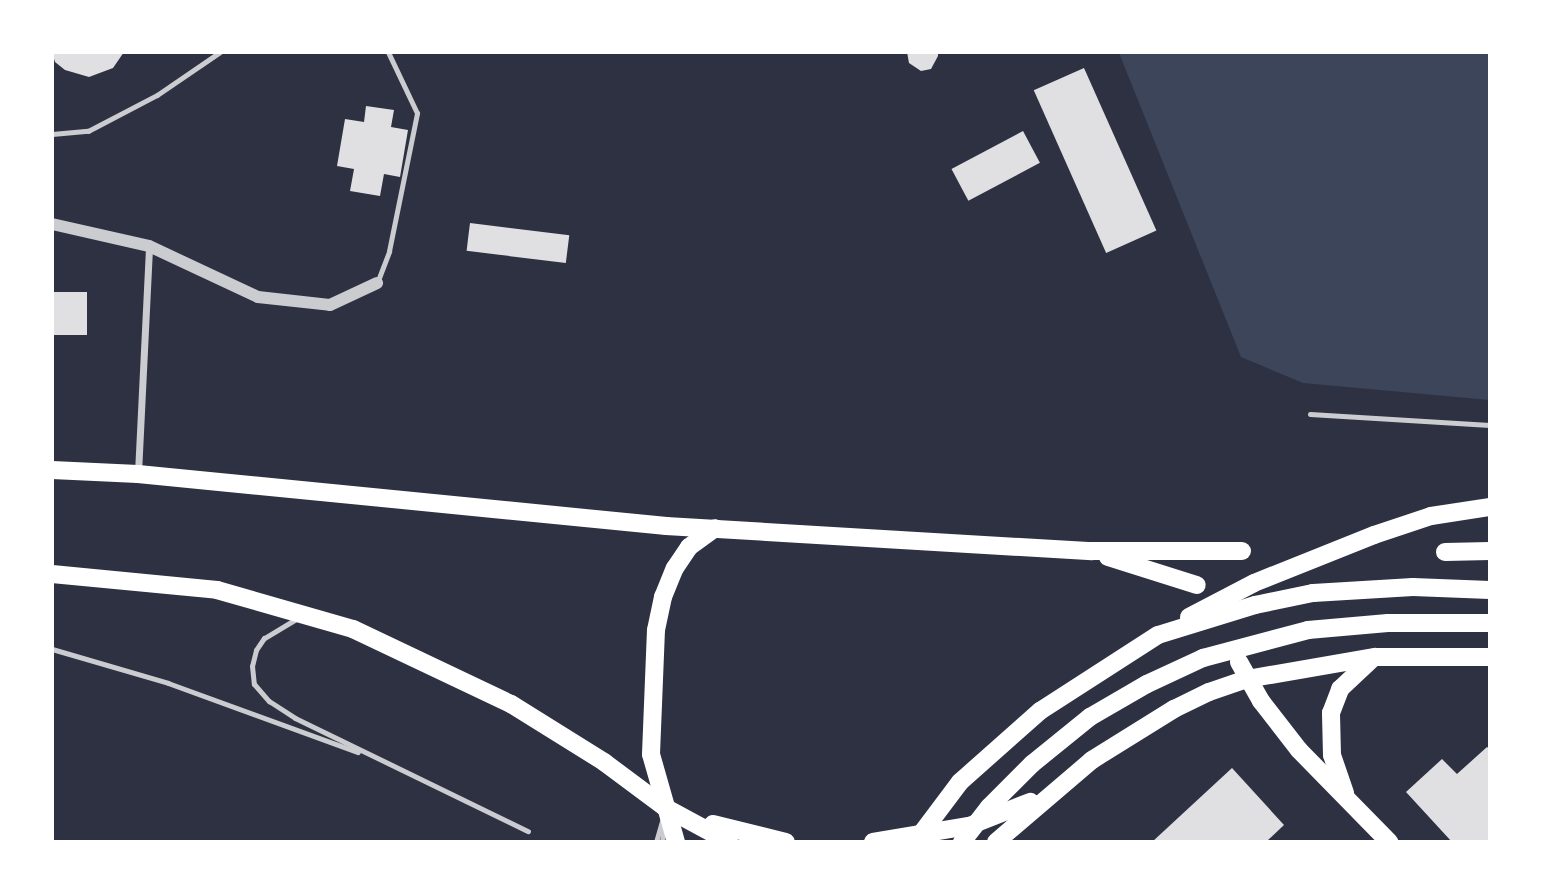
<!DOCTYPE html>
<html>
<head>
<meta charset="utf-8">
<style>
  body { margin:0 }
  #map { position:relative; width:1542px; height:894px; overflow:hidden; background:#2d3142; font-family:Bitter,serif }
  div>[style] { position:absolute }
  [style*='--x'] { left:calc(var(--x)*1px); top:calc(var(--y)*1px); width:calc(var(--w)*1px); rotate:calc(var(--a)*1deg) }
  .green>* { inset:0; background:#3c4559 }
  .building>* { inset:0; background:#e0e0e3; transform-origin:0 0 }
  .service>* { height:5px; margin:-2.5px; padding:0 2.5px; transform-origin:2.5px; border-radius:2.5px; background:#caccd0 }
  .minor>* { height:7px; margin:-3.5px; padding:0 3.5px; transform-origin:3.5px; border-radius:3.5px; background:#caccd0 }
  .tertiary>* { height:12px; margin:-6px; padding:0 6px; transform-origin:6px; border-radius:6px; background:#caccd0 }
  .primary>* { height:18px; margin:-9px; padding:0 9px; transform-origin:9px; border-radius:9px; background:#fff }
  span { translate:-50% -50%; white-space:nowrap; text-align:center; line-height:1.15; -webkit-text-stroke:6px #fff; paint-order:stroke }
  .frame { position:absolute; inset:0; border:54px solid #fff; pointer-events:none }
</style>
</head>
<body>
<div id="map">
  <div class="green">
    <div style="clip-path:polygon(1119px 53px,1489px 53px,1489px 400px,1303px 383px,1241px 357px)"></div>
  </div>
  <div class="building">
    <div style="clip-path:polygon(52px 52px,124px 52px,113px 68px,89px 77px,65px 70px,55px 62px)"></div>
    <div style="clip-path:polygon(907px 52px,938px 52px,938px 56px,931px 69px,921px 71px,909px 63px)"></div>
    <div style="left:1084px;top:68px;width:178px;height:55px;rotate:66deg"></div>
    <div style="clip-path:polygon(366px 106px,394px 110px,391px 127px,408px 130px,400px 177px,384px 174px,380px 196px,350px 191px,354px 169px,337px 166px,345px 119px,364px 122px)"></div>
    <div style="left:1023px;top:131px;width:36px;height:81px;rotate:62deg"></div>
    <div style="left:470px;top:223px;width:100px;height:28px;rotate:7deg"></div>
    <div style="left:52px;top:292px;width:35px;height:43px"></div>
    <div style="clip-path:polygon(1487px 747px,1490px 749px,1490px 842px,1452px 842px,1406px 792px,1442px 759px,1457px 774px)"></div>
    <div style="clip-path:polygon(1232px 768px,1284px 825px,1266px 842px,1152px 842px)"></div>
  </div>
  <div class="service">
    <div style="--x:52;--y:134;--w:36;--a:-5"></div>
    <div style="--x:88;--y:131;--w:78;--a:-27.6"></div>
    <div style="--x:157;--y:95;--w:76;--a:-34.3"></div>
    <div style="--x:377;--y:283;--w:34;--a:-69"></div>
    <div style="--x:389;--y:251;--w:141;--a:-78.5"></div>
    <div style="--x:417;--y:113;--w:68;--a:-115.4"></div>
    <div style="--x:1310;--y:414;--w:180;--a:3.5"></div>
    <div style="--x:296;--y:619;--w:37;--a:149"></div>
    <div style="--x:264;--y:638;--w:14;--a:124"></div>
    <div style="--x:256;--y:650;--w:16;--a:104"></div>
    <div style="--x:252;--y:666;--w:18;--a:84"></div>
    <div style="--x:254;--y:684;--w:23;--a:49"></div>
    <div style="--x:269;--y:701;--w:31;--a:33"></div>
    <div style="--x:295;--y:718;--w:259;--a:25.9"></div>
    <div style="--x:52;--y:649;--w:121;--a:16.3"></div>
    <div style="--x:168;--y:683;--w:202;--a:20"></div>
    <div style="--x:656;--y:842;--w:25;--a:-74"></div>
    <div style="--x:662;--y:842;--w:17;--a:-83"></div>
  </div>
  <div class="minor">
    <div style="--x:138;--y:473;--w:227;--a:-87.2"></div>
  </div>
  <div class="tertiary">
    <div style="--x:52;--y:224;--w:99;--a:12.8"></div>
    <div style="--x:149;--y:246;--w:120;--a:25.1"></div>
    <div style="--x:258;--y:297;--w:72;--a:6.3"></div>
    <div style="--x:330;--y:305;--w:52;--a:-25.1"></div>
  </div>
  <div class="primary">
    <div style="--x:52;--y:470;--w:86;--a:2.7"></div>
    <div style="--x:138;--y:474;--w:531;--a:5.62"></div>
    <div style="--x:666;--y:526;--w:427;--a:3.4"></div>
    <div style="--x:1092;--y:551;--w:150;--a:0"></div>
    <div style="--x:1445;--y:552;--w:45;--a:-1.3"></div>
    <div style="--x:1108;--y:557;--w:93;--a:17.5"></div>
    <div style="--x:52;--y:574;--w:166;--a:5.5"></div>
    <div style="--x:217;--y:590;--w:141;--a:16"></div>
    <div style="--x:353;--y:629;--w:175;--a:25.4"></div>
    <div style="--x:511;--y:704;--w:110;--a:31.9"></div>
    <div style="--x:604;--y:762;--w:77;--a:36.6"></div>
    <div style="--x:666;--y:808;--w:72;--a:28.4"></div>
    <div style="--x:1189;--y:617;--w:73;--a:-27.6"></div>
    <div style="--x:1254;--y:583;--w:129;--a:-21.8"></div>
    <div style="--x:1374;--y:535;--w:60;--a:-18.4"></div>
    <div style="--x:1431;--y:516;--w:60;--a:-8.7"></div>
    <div style="--x:1239;--y:662;--w:45;--a:60.6"></div>
    <div style="--x:1261;--y:701;--w:62;--a:52.2"></div>
    <div style="--x:1299;--y:750;--w:129;--a:45.6"></div>
    <div style="--x:1345;--y:793;--w:40;--a:-108.9"></div>
    <div style="--x:1332;--y:755;--w:42;--a:-91.4"></div>
    <div style="--x:1331;--y:713;--w:26;--a:-69"></div>
    <div style="--x:1340;--y:689;--w:45;--a:-43.2"></div>
    <div style="--x:713;--y:824;--w:75;--a:13.9"></div>
    <div style="--x:676;--y:842;--w:91;--a:-105.9"></div>
    <div style="--x:651;--y:754;--w:124;--a:-87.7"></div>
    <div style="--x:656;--y:630;--w:34;--a:-78"></div>
    <div style="--x:663;--y:597;--w:31;--a:-68"></div>
    <div style="--x:675;--y:568;--w:25;--a:-56"></div>
    <div style="--x:689;--y:547;--w:32;--a:-36"></div>
    <div style="--x:873;--y:842;--w:97;--a:-9.5"></div>
    <div style="--x:969;--y:826;--w:66;--a:-21.5"></div>
    <div style="--x:915;--y:842;--w:75;--a:-53.1"></div>
    <div style="--x:960;--y:782;--w:107;--a:-41.6"></div>
    <div style="--x:1040;--y:711;--w:140;--a:-32.8"></div>
    <div style="--x:1158;--y:635;--w:102;--a:-17.2"></div>
    <div style="--x:1255;--y:605;--w:59;--a:-11.7"></div>
    <div style="--x:1313;--y:593;--w:100;--a:-3.4"></div>
    <div style="--x:1413;--y:587;--w:77;--a:2.2"></div>
    <div style="--x:962;--y:842;--w:44;--a:-52.4"></div>
    <div style="--x:989;--y:807;--w:61;--a:-45"></div>
    <div style="--x:1032;--y:764;--w:75;--a:-39"></div>
    <div style="--x:1090;--y:717;--w:66;--a:-30.1"></div>
    <div style="--x:1147;--y:684;--w:62;--a:-24.9"></div>
    <div style="--x:1203;--y:658;--w:109;--a:-14.9"></div>
    <div style="--x:1308;--y:630;--w:80;--a:-5"></div>
    <div style="--x:1388;--y:623;--w:102;--a:0"></div>
    <div style="--x:996;--y:842;--w:126;--a:-40.5"></div>
    <div style="--x:1092;--y:760;--w:97;--a:-31.9"></div>
    <div style="--x:1174;--y:709;--w:39;--a:-26"></div>
    <div style="--x:1209;--y:692;--w:40;--a:-18.9"></div>
    <div style="--x:1247;--y:679;--w:130;--a:-9.8"></div>
    <div style="--x:1375;--y:657;--w:115;--a:0"></div>
  </div>
  <div class="frame"></div>
</div>
</body>
</html>
